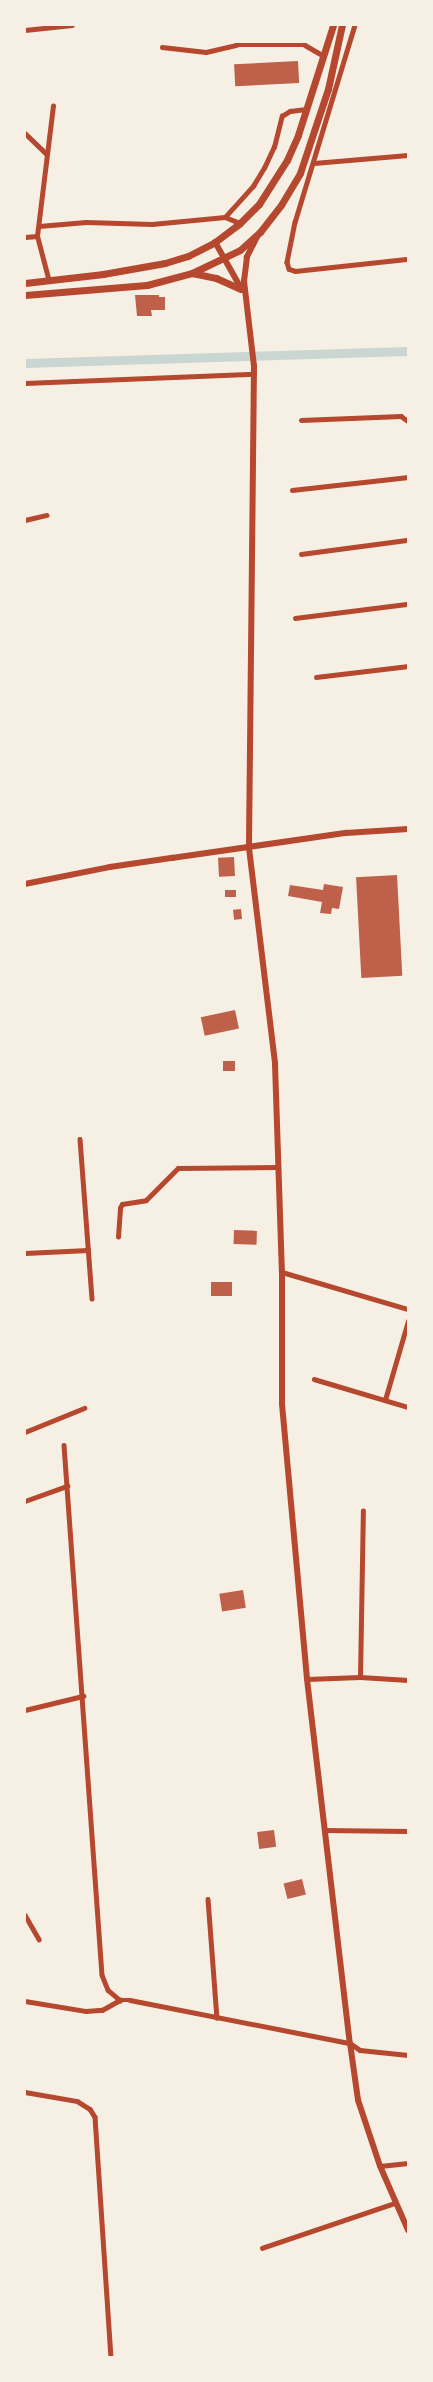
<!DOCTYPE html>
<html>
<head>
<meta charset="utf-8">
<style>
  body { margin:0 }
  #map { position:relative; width:433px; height:2382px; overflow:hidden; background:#f6efe4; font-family:Mulish,sans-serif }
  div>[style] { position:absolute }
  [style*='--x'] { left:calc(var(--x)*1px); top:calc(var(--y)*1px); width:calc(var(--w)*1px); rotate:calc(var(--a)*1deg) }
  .canal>* { height:9px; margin:-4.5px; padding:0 4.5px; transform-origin:4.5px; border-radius:4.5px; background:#c9d6d2 }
  .building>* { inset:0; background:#bf614a; transform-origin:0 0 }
  .minor>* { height:4.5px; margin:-2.25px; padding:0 2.25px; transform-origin:2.25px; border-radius:2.25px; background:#b5482f }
  .tertiary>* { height:5.5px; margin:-2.75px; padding:0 2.75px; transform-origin:2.75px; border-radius:2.75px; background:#b5482f }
  .secondary>* { height:6px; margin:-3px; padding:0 3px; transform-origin:3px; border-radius:3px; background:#b5482f }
  .primary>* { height:7px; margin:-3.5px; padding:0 3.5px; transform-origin:3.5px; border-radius:3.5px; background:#b5482f }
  span { translate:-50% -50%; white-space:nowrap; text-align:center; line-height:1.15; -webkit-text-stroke:4.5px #f6efe4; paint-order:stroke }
  .frame { position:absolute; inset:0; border:26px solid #f6efe4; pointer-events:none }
</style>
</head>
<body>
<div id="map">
  <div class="canal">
    <div style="--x:25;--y:363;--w:383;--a:-1.8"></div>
  </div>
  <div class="building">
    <div style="left:298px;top:61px;width:22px;height:64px;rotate:87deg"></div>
    <div style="clip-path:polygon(135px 295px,159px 295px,159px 297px,165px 297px,165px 310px,151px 310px,152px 316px,137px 316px)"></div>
    <div style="left:234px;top:857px;width:19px;height:16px;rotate:87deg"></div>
    <div style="left:397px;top:875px;width:101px;height:41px;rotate:87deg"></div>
    <div style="clip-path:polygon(324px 884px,343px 887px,339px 909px,332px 908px,331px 914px,320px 913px,322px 902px,288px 896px,290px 885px,323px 890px)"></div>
    <div style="left:225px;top:890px;width:11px;height:7px"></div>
    <div style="left:241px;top:909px;width:10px;height:8px;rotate:84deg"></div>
    <div style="left:235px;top:1010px;width:19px;height:35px;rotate:78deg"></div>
    <div style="left:223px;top:1061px;width:12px;height:10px"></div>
    <div style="left:234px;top:1230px;width:23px;height:14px;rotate:2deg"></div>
    <div style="left:232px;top:1282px;width:14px;height:21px;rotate:90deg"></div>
    <div style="left:243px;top:1590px;width:18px;height:24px;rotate:81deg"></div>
    <div style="left:274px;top:1830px;width:17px;height:17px;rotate:83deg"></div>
    <div style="left:302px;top:1879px;width:16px;height:19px;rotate:76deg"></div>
  </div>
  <div class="minor">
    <div style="--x:355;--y:25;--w:206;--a:106.9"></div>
    <div style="--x:295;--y:222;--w:41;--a:101.3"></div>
    <div style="--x:287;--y:262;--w:7;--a:74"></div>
    <div style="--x:289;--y:269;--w:6;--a:18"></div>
    <div style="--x:295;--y:271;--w:114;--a:-6.1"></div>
    <div style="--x:25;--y:30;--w:47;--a:-6.1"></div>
    <div style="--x:162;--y:47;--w:44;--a:6.5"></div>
    <div style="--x:206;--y:52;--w:31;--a:-13"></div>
    <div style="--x:236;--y:45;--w:69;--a:0"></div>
    <div style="--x:305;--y:45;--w:20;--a:30"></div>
    <div style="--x:25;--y:133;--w:30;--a:44"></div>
    <div style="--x:314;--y:163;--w:94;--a:-4.9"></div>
    <div style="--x:225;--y:217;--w:42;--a:-47.9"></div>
    <div style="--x:253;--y:186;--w:21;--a:-59"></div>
    <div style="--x:264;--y:168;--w:23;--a:-65"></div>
    <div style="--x:274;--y:147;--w:32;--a:-76"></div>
    <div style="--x:282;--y:116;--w:9;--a:-32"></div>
    <div style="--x:290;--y:111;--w:16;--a:-7"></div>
    <div style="--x:39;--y:226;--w:47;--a:-4.9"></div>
    <div style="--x:86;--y:222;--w:66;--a:1.7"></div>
    <div style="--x:152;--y:224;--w:73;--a:-5.5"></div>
    <div style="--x:225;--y:217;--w:16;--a:22"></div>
    <div style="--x:25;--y:237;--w:12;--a:-5"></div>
    <div style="--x:48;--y:278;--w:43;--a:-104.7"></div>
    <div style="--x:37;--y:236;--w:131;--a:-83"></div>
    <div style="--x:25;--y:383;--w:229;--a:-2.3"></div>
    <div style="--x:301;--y:420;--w:100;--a:-2.3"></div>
    <div style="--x:401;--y:416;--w:9;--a:36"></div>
    <div style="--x:292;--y:490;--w:117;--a:-6.4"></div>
    <div style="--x:25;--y:520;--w:22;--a:-13"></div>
    <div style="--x:301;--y:554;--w:108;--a:-7.5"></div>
    <div style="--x:295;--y:618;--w:114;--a:-7.1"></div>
    <div style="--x:316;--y:677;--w:93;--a:-6.8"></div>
    <div style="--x:80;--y:1139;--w:160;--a:85.7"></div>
    <div style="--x:118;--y:1237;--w:29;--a:-86"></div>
    <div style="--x:120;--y:1208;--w:4;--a:-63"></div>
    <div style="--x:122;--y:1204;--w:24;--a:-9"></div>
    <div style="--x:146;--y:1200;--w:45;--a:-45"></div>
    <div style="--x:178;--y:1168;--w:100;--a:-0.6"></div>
    <div style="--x:25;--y:1253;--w:63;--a:-2.7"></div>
    <div style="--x:282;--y:1272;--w:131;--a:16.4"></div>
    <div style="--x:314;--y:1379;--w:98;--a:16.6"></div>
    <div style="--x:385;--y:1400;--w:82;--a:-73.8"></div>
    <div style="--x:25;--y:1432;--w:64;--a:-22.1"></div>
    <div style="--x:64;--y:1445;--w:531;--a:85.9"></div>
    <div style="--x:102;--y:1975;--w:16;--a:68"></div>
    <div style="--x:108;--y:1990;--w:16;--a:40"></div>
    <div style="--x:25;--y:1501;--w:45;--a:-19.7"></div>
    <div style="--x:360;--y:1677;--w:166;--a:-89"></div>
    <div style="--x:307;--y:1679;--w:53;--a:-2.2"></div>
    <div style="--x:360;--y:1677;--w:48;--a:3.6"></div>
    <div style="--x:25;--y:1710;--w:60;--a:-13.6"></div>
    <div style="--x:324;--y:1830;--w:84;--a:0.7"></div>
    <div style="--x:208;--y:1899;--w:119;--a:85.7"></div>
    <div style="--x:25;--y:1915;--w:28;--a:60"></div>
    <div style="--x:25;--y:2001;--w:62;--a:9.3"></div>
    <div style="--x:86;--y:2011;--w:16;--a:-4"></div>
    <div style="--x:102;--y:2010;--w:21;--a:-29"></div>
    <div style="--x:120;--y:2000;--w:10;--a:0"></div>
    <div style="--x:130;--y:2000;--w:224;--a:11.1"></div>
    <div style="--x:350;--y:2043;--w:12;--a:35"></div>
    <div style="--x:360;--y:2050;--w:48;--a:5.9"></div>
    <div style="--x:25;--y:2092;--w:53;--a:9.8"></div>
    <div style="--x:77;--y:2101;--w:15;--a:32"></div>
    <div style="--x:90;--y:2109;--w:9;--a:58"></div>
    <div style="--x:95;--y:2117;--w:241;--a:86.2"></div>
    <div style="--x:380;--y:2166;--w:28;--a:-6"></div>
    <div style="--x:262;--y:2248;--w:140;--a:-18.7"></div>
  </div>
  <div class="tertiary">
    <div style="--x:25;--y:884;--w:87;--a:-11.3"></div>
    <div style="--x:110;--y:867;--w:63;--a:-8.3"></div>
    <div style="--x:172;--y:858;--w:176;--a:-8.2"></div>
    <div style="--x:346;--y:833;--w:62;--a:-3.7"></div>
  </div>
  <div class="secondary">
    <div style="--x:258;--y:235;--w:25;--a:117"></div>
    <div style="--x:247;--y:257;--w:24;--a:97"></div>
    <div style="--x:244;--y:281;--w:86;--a:83.3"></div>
    <div style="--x:254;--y:366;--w:482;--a:90.6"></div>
    <div style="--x:249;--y:848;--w:218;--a:83.1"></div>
    <div style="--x:275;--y:1064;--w:208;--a:88.1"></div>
    <div style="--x:282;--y:1272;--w:132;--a:90"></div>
    <div style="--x:282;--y:1404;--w:276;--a:84.8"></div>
    <div style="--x:307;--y:1679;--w:367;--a:83.3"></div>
    <div style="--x:350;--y:2043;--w:58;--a:82"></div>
    <div style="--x:358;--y:2100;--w:70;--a:71.6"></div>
    <div style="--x:380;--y:2166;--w:70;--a:66.4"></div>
    <div style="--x:215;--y:242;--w:55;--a:60.6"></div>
  </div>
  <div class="primary">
    <div style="--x:192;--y:273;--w:25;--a:12"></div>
    <div style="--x:216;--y:278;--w:27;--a:24"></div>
    <div style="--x:25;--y:283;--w:79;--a:-6.6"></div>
    <div style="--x:103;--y:274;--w:63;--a:-10.1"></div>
    <div style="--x:165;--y:263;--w:24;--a:-17"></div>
    <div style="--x:188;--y:256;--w:30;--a:-27"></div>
    <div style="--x:215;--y:242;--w:31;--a:-37"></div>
    <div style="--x:240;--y:223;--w:27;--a:-45"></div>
    <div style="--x:259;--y:204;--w:52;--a:-57.5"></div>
    <div style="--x:287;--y:160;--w:27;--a:-66"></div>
    <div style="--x:298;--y:135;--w:115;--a:-72.3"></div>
    <div style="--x:25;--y:295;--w:122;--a:-4.7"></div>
    <div style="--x:147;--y:285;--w:47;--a:-14.9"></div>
    <div style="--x:192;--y:273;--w:53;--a:-25.6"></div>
    <div style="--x:240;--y:250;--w:27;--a:-42"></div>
    <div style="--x:260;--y:232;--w:34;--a:-52"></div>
    <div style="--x:281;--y:205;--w:37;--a:-59"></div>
    <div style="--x:300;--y:173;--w:89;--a:-71.6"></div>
    <div style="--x:328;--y:89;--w:66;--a:-77.7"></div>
  </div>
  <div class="frame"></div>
</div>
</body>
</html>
